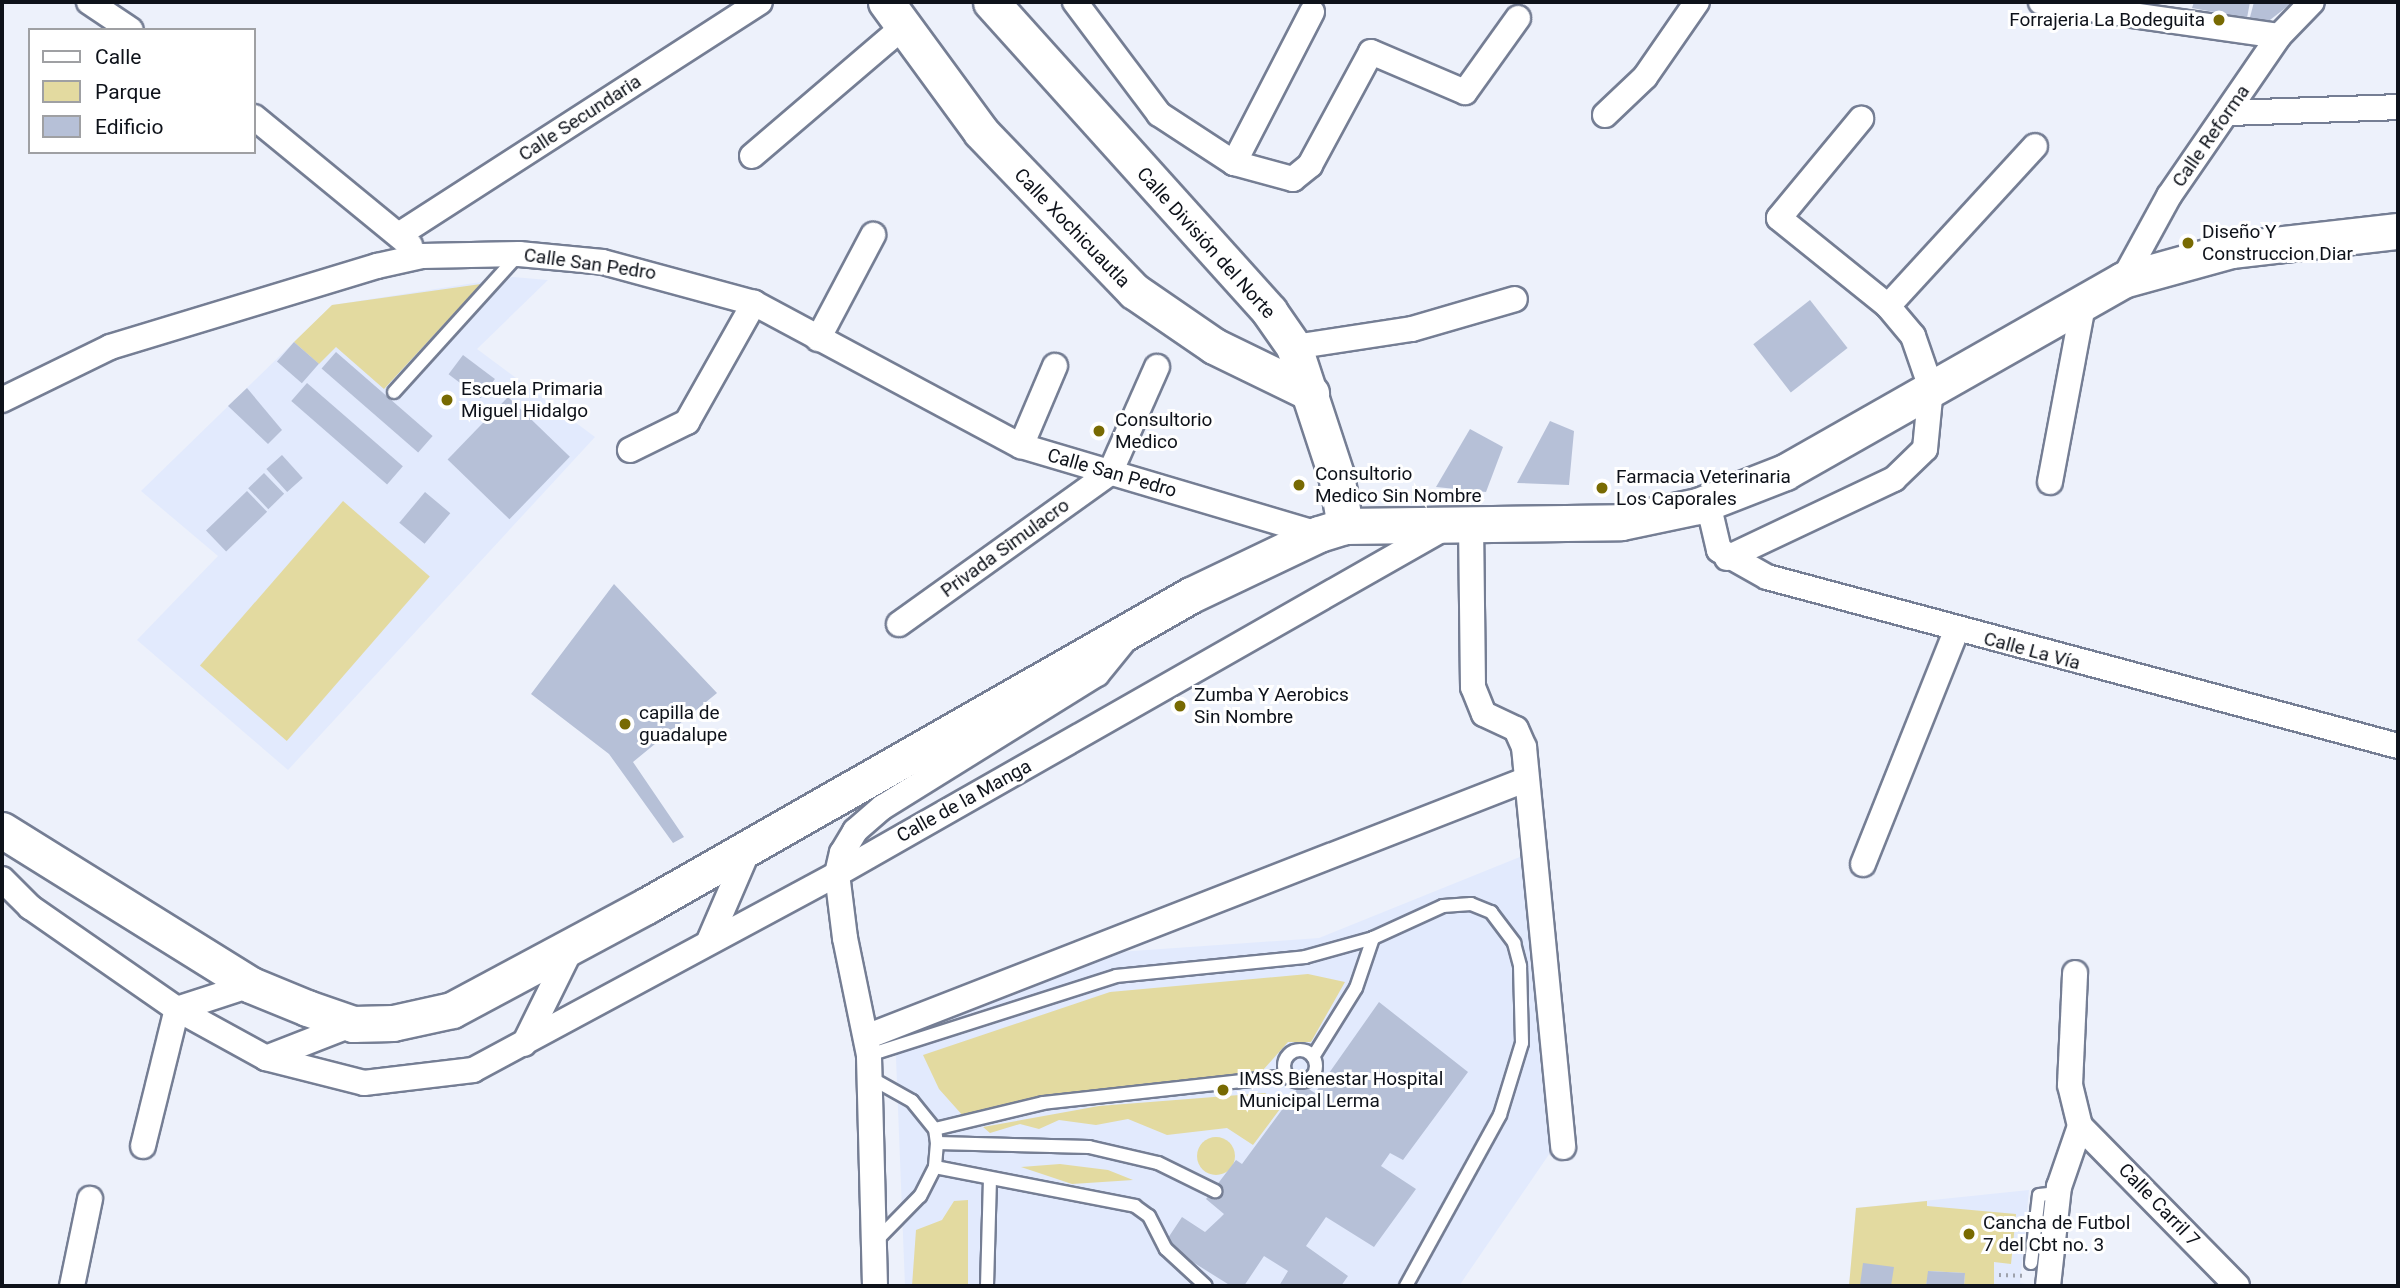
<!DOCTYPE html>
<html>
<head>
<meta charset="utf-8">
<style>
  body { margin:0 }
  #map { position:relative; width:2400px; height:1288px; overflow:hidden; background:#edf1fb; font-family:Roboto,sans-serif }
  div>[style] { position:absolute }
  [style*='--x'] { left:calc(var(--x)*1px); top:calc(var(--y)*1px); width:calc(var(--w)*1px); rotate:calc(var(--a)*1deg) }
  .built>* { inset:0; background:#e2eafd }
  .green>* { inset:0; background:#e3daa0; transform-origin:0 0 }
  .round { border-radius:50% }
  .building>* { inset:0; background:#b6c0d7; transform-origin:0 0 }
  .path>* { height:3.5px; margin-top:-1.75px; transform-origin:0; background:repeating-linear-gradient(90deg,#9ea2ac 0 2px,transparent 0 7px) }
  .roads { filter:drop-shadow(2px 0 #757e94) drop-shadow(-2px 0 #757e94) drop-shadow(0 2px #757e94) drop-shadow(0 -2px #757e94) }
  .lane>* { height:12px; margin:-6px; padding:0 6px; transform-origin:6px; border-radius:6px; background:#fff }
  .lane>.ring { margin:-6px; padding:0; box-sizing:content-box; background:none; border:12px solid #fff; border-radius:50% }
  .street>* { height:24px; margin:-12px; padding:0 12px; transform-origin:12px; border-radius:12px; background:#fff }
  .secondary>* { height:35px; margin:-17.5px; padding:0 17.5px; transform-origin:17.5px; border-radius:17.5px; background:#fff }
  .dots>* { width:19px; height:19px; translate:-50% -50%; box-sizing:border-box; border:4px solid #fff; border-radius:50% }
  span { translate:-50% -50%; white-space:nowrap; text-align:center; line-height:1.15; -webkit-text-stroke:6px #fff; paint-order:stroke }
  .poi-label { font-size:19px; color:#0e121a }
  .right { translate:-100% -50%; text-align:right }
  .left { translate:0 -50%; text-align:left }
  .street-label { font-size:19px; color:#0e121a }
  .frame { position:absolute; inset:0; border:4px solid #0e121a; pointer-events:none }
  .legend { position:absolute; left:28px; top:28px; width:228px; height:126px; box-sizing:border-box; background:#fff; border:2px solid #9fa0a3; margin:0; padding:9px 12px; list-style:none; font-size:21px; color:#0e121a }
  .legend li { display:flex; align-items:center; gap:14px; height:35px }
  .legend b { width:35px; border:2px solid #9fa0a3 }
</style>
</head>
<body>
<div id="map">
  <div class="built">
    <div style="clip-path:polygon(513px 277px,548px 280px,477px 349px,595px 437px,288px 770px,137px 640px,218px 556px,141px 491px,332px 305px)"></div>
    <div style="clip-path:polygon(1527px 854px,1554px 1147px,1459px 1286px,905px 1286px,895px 1033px,1118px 952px,1319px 938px)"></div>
    <div style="clip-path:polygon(2029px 1190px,2020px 1283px,2038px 1286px,1849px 1286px,1856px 1208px)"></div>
  </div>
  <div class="green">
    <div style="clip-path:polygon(481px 284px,384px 389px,336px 347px,319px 364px,294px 342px,332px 305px)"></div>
    <div style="left:343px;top:501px;width:115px;height:218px;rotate:41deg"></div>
    <div style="clip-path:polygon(1308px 974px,1345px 982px,1311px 1042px,1288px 1042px,1263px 1070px,964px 1117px,939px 1089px,923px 1055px,1110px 992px)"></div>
    <div style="clip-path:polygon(1265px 1093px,1283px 1105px,1253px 1145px,1227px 1128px,1167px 1135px,1128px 1119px,1096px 1125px,1059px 1120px,1039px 1129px,1020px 1124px,990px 1133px,983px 1127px,1099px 1106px)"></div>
    <div class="round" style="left:1197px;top:1137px;width:38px;height:38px"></div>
    <div style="clip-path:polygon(1060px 1164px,1108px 1170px,1133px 1180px,1072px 1184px,1021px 1167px)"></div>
    <div style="clip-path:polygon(968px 1200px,968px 1286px,912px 1286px,916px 1230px,942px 1220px,954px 1201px)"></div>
    <div style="clip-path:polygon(1927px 1201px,1927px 1206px,2016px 1214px,2011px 1264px,1994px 1262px,1994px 1286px,1964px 1286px,1965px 1273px,1929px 1271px,1926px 1286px,1849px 1286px,1856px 1208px)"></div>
  </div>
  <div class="building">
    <div style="clip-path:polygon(2194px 2px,2250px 2px,2247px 18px,2192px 8px)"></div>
    <div style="clip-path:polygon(2254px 2px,2293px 2px,2266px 23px,2249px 21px)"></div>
    <div style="left:1810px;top:300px;width:61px;height:72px;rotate:52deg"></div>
    <div style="left:294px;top:342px;width:33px;height:26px;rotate:41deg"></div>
    <div style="left:336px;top:352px;width:128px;height:22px;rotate:41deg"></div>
    <div style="left:463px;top:355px;width:40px;height:24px;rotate:37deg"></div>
    <div style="left:307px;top:383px;width:127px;height:24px;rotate:41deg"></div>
    <div style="clip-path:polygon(247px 388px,282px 430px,268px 444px,228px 406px)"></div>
    <div style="left:508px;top:397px;width:86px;height:87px;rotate:44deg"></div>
    <div style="clip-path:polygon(1550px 421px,1574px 431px,1569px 485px,1517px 483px)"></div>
    <div style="clip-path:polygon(1470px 429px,1503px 447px,1486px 492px,1436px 487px)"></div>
    <div style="left:282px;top:455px;width:31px;height:21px;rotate:48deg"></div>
    <div style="left:264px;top:473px;width:29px;height:22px;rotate:46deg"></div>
    <div style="left:247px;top:491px;width:29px;height:57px;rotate:46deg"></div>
    <div style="left:425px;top:492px;width:33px;height:40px;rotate:40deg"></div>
    <div style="clip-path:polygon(614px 584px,717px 693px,633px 762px,684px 837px,673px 843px,609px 754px,531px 694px)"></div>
    <div style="clip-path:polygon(1379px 1002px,1468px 1072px,1403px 1160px,1390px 1153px,1381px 1166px,1416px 1189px,1374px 1247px,1326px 1217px,1306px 1246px,1348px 1276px,1341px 1286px,1279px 1286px,1288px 1271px,1264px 1256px,1244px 1286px,1231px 1286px,1164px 1244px,1182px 1217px,1205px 1232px,1220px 1218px,1224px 1214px,1206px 1199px,1236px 1160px,1242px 1164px,1301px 1084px,1315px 1093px)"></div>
    <div style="clip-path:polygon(1863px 1263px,1894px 1267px,1891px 1286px,1860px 1285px)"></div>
    <div style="clip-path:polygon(1928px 1271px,1965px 1273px,1964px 1286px,1926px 1286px)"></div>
  </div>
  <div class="path">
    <div style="--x:1999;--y:1275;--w:23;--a:2"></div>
  </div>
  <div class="roads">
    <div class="lane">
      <div style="--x:394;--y:392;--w:186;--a:-47.8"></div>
      <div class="ring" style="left:1284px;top:1050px;width:20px;height:20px"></div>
      <div style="--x:869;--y:1055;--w:259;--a:-17.7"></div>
      <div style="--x:1116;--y:976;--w:190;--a:-5.7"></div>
      <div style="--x:1305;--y:957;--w:71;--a:-15.6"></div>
      <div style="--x:1373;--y:938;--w:77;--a:-24.6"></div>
      <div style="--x:1443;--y:906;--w:28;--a:-4"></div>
      <div style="--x:1471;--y:904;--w:22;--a:22"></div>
      <div style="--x:1491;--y:912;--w:39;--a:53"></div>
      <div style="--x:1514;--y:943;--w:24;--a:75"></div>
      <div style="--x:1520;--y:966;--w:77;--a:88.5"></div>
      <div style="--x:1522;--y:1043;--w:75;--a:107"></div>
      <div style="--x:1500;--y:1115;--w:195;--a:118.8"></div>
      <div style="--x:1313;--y:1057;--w:81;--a:-58.1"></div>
      <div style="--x:1356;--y:988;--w:53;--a:-71.2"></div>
      <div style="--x:871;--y:1078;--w:47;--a:29.3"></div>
      <div style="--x:912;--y:1101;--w:36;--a:51"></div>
      <div style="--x:935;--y:1129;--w:14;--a:82"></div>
      <div style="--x:937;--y:1143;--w:24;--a:95"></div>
      <div style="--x:935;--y:1167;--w:33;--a:117"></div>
      <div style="--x:920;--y:1196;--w:63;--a:134.4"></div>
      <div style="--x:935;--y:1129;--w:111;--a:-13.5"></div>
      <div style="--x:1043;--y:1103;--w:244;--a:-6.3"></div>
      <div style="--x:937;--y:1143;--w:152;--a:1.5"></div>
      <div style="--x:1089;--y:1147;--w:71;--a:13.1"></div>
      <div style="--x:1158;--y:1163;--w:64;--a:26.2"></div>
      <div style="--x:935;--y:1167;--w:204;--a:11"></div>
      <div style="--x:1135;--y:1206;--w:17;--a:36"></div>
      <div style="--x:1149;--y:1216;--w:37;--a:63"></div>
      <div style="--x:1166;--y:1249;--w:54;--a:42.8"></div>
      <div style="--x:2031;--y:1263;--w:68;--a:-83.3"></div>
      <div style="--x:2039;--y:1195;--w:19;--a:-6"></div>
      <div style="--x:987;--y:1286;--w:107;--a:-88.4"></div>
    </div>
    <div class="street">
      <div style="--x:89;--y:2;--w:50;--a:33.7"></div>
      <div style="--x:1075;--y:2;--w:140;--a:53.1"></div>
      <div style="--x:1159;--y:114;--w:90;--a:33.2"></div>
      <div style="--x:1234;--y:163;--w:61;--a:15.2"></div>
      <div style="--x:1293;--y:179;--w:22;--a:-39"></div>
      <div style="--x:1310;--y:165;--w:128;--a:-61.6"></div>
      <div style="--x:1371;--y:52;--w:102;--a:23.1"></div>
      <div style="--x:1465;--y:92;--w:91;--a:-54.4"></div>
      <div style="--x:2041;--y:2;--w:240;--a:8.1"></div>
      <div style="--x:2229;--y:113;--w:169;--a:-2"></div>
      <div style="--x:1605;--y:115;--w:55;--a:-43.5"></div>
      <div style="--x:1645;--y:77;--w:91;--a:-55.3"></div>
      <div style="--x:254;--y:117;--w:202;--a:39.4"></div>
      <div style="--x:752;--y:156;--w:197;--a:-40.5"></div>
      <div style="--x:1234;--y:163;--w:170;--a:-62.7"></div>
      <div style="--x:400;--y:234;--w:428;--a:-32.8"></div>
      <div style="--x:2123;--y:280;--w:96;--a:-61.3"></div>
      <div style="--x:2169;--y:196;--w:194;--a:-55.5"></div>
      <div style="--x:2279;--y:36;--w:47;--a:-45.9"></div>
      <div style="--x:1888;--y:306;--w:217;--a:-47.4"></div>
      <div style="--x:818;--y:339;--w:118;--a:-62.1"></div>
      <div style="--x:1294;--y:347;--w:119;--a:-8.7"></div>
      <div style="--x:1412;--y:329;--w:107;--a:-16.2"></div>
      <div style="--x:2;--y:400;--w:120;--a:-26.1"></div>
      <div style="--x:110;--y:347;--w:279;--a:-16.9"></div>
      <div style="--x:377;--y:266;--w:46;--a:-12.5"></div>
      <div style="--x:422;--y:256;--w:97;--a:-1.2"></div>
      <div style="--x:519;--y:254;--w:84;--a:5.4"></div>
      <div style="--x:603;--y:262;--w:156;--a:15.2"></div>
      <div style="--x:754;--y:303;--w:303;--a:28.2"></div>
      <div style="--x:1021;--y:446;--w:311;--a:16.5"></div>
      <div style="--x:1021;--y:446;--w:87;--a:-67"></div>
      <div style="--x:630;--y:450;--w:64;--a:-26.2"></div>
      <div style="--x:687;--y:422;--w:137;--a:-60.6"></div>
      <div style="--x:2050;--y:482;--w:184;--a:-79.4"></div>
      <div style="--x:1708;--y:503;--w:48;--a:76.8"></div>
      <div style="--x:1719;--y:550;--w:55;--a:29.4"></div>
      <div style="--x:1767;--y:577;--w:653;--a:14.99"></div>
      <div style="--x:1471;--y:523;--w:164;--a:89.3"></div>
      <div style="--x:1473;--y:687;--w:29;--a:68"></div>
      <div style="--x:1484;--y:714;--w:35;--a:25"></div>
      <div style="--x:1516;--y:729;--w:20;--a:66"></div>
      <div style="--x:1524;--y:747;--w:402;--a:84.4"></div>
      <div style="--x:1727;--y:558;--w:185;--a:-25.3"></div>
      <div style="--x:1894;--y:479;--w:43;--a:-44.1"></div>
      <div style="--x:1925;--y:449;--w:61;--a:-84.4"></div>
      <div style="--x:1931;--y:388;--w:55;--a:-109.1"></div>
      <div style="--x:1913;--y:336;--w:39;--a:-130"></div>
      <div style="--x:1888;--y:306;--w:140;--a:-141.1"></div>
      <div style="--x:1779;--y:218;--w:129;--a:-50.4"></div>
      <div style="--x:899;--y:624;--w:259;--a:-35.6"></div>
      <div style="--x:1110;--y:473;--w:116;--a:-66.1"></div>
      <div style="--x:1863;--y:864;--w:251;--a:-68.2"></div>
      <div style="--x:2;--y:879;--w:40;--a:45"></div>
      <div style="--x:30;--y:907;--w:179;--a:34.8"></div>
      <div style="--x:177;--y:1009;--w:102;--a:28.8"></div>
      <div style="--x:266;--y:1058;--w:101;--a:14.3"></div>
      <div style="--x:364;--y:1083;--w:110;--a:-6.8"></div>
      <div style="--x:473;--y:1070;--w:413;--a:-28.3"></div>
      <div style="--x:837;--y:874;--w:701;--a:-29.67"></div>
      <div style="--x:709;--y:941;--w:103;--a:-66.7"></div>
      <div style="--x:866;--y:1037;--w:707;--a:-21.31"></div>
      <div style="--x:524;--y:1044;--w:110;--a:-63.7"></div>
      <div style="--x:266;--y:1058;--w:93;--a:-21.3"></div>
      <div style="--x:2080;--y:1126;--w:224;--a:45.5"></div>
      <div style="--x:143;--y:1146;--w:141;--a:-76.1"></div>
      <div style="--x:177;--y:1009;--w:78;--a:-18"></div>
      <div style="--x:72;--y:1286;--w:89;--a:-78.3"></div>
      <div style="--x:875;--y:1286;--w:231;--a:-91.5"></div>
      <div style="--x:869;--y:1055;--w:119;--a:-101.6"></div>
      <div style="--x:845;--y:938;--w:64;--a:-97.1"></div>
      <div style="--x:837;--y:874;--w:22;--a:-77"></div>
      <div style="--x:842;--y:853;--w:26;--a:-59"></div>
      <div style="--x:855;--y:831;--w:37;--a:-41"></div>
      <div style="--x:883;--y:807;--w:252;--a:-31.9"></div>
      <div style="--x:1097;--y:674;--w:49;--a:-50.8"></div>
      <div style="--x:2048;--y:1286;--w:100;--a:-83.7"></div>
      <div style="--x:2059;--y:1187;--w:65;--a:-71"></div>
      <div style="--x:2080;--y:1126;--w:42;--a:-103.7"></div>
      <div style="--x:2070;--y:1085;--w:112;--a:-87.4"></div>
    </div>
    <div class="secondary">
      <div style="--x:886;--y:2;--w:161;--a:53.8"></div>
      <div style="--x:981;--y:132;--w:221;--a:46.1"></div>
      <div style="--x:1134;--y:291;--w:97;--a:34.5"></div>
      <div style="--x:1214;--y:346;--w:108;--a:25.9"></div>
      <div style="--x:991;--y:2;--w:416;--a:48"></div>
      <div style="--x:1269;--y:311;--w:44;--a:55.2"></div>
      <div style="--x:1294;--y:347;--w:135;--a:71.8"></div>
      <div style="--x:1336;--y:475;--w:52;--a:80"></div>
      <div style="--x:2;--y:830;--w:293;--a:31.9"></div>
      <div style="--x:251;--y:985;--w:61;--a:22.3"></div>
      <div style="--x:307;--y:1008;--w:49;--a:19.2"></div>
      <div style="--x:353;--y:1024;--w:40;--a:-1.4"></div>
      <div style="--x:393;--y:1023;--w:60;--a:-12.4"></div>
      <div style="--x:452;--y:1010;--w:220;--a:-28.2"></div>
      <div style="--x:646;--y:906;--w:627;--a:-29.71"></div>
      <div style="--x:1191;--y:595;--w:142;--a:-25.5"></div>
      <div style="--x:1319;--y:534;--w:27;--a:-17"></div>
      <div style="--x:1345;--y:526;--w:276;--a:-0.8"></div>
      <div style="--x:1621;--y:522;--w:79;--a:-11.7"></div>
      <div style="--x:1698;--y:506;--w:93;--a:-21.3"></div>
      <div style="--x:1785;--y:472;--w:389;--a:-29.6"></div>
      <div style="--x:2123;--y:280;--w:112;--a:-15.5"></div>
      <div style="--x:2231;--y:250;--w:168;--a:-6.5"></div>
    </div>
  </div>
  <div class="dots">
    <div style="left:2219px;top:20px;background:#786a02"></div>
    <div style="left:2188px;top:243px;background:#786a02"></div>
    <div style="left:447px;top:400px;background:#786a02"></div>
    <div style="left:1099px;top:431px;background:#786a02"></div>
    <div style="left:1299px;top:485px;background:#786a02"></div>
    <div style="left:1602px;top:488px;background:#786a02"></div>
    <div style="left:1180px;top:706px;background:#786a02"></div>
    <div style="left:625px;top:724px;background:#786a02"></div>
    <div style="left:1223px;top:1090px;background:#786a02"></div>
    <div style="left:1969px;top:1234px;background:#786a02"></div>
  </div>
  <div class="poi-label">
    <span class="right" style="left:2205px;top:20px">Forrajeria La Bodeguita</span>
    <span class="left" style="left:2202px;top:243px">Diseño Y<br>Construccion Diar</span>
    <span class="left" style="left:461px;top:400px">Escuela Primaria<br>Miguel Hidalgo</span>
    <span class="left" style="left:1115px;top:431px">Consultorio<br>Medico</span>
    <span class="left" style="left:1315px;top:485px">Consultorio<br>Medico Sin Nombre</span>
    <span class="left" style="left:1616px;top:488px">Farmacia Veterinaria<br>Los Caporales</span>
    <span class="left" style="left:1194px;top:706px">Zumba Y Aerobics<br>Sin Nombre</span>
    <span class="left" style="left:639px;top:724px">capilla de<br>guadalupe</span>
    <span class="left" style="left:1239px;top:1090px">IMSS Bienestar Hospital<br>Municipal Lerma</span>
    <span class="left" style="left:1983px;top:1234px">Cancha de Futbol<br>7 del Cbt no. 3</span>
  </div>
  <div class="street-label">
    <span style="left:580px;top:118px;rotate:-33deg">Calle Secundaria</span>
    <span style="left:2211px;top:136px;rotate:-55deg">Calle Reforma</span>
    <span style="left:1072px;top:228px;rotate:46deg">Calle Xochicuautla</span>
    <span style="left:1206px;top:243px;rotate:48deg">Calle División del Norte</span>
    <span style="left:590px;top:264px;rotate:8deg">Calle San Pedro</span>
    <span style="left:1112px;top:473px;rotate:16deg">Calle San Pedro</span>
    <span style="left:1005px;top:548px;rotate:-36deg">Privada Simulacro</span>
    <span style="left:2032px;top:651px;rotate:15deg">Calle La Vía</span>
    <span style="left:964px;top:801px;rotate:-29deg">Calle de la Manga</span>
    <span style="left:2159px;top:1205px;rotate:46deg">Calle Carril 7</span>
  </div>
  <div class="frame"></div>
  <ul class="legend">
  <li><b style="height:9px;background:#fff"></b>Calle</li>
  <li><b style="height:19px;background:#e3daa0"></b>Parque</li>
  <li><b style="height:19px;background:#b6c0d7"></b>Edificio</li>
  </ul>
</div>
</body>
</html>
